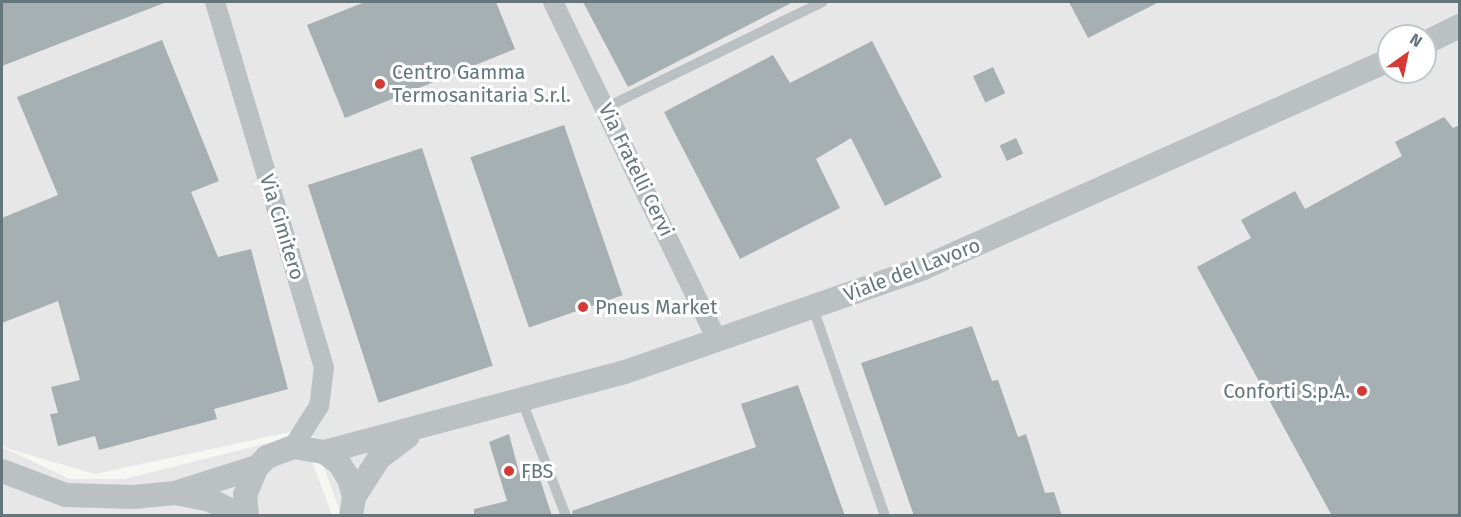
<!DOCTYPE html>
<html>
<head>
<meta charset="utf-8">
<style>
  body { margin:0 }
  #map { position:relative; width:1461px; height:517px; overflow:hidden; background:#f6f6f3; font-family:"Fira Sans",sans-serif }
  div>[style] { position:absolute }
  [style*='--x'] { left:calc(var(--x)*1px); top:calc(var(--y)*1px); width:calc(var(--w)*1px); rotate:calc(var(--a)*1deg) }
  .built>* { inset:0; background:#e7e7e7 }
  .building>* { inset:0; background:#a6afb2; transform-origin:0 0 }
  .service>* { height:10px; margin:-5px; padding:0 5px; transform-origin:5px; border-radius:5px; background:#bbc1c3 }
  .minor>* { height:20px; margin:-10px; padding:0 10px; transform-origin:10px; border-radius:10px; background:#bbc1c3 }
  .tertiary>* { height:24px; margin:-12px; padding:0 12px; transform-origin:12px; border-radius:12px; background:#bbc1c3 }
  .dots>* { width:16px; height:16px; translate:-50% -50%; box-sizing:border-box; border:3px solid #fff; border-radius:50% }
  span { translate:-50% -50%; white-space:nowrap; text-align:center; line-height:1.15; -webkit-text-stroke:6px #fff; paint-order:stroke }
  .poi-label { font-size:20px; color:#64767c }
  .left { translate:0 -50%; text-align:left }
  .right { translate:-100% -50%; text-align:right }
  .street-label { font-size:20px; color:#64767c }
  .frame { position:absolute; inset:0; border:3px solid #64767c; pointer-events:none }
  .north { position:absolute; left:1377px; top:24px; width:60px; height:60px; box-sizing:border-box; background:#fff; border:2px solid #c1c8cb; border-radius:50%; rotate:33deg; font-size:16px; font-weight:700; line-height:24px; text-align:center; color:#64767c }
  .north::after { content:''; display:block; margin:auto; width:21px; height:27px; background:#d43a36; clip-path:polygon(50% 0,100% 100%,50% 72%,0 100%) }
</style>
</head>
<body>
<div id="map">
  <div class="built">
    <div style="clip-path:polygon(evenodd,2px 2px,1459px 2px,1459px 515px,342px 516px,309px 428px,95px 474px,9px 449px,2px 444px,2px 2px,1389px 36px,1425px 36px,1425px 72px,1389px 72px,1389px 36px)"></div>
    <div style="clip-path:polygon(302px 435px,332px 515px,2px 516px,2px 447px,70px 479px,124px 479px)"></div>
  </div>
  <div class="building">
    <div style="clip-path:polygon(2px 2px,164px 2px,164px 3px,2px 66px)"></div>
    <div style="clip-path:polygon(365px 2px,496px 2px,515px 49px,345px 118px,307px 25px)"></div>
    <div style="clip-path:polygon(583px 2px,793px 2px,628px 87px)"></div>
    <div style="clip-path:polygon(1069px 2px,1159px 2px,1088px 38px)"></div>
    <div style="clip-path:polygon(162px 40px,219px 181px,191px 192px,218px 257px,251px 249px,288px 389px,214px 409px,217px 419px,99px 450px,95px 436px,58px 446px,50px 414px,58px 413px,51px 387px,80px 380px,58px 301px,2px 323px,2px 218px,58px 195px,17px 97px)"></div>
    <div style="clip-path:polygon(872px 41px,942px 177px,885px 206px,851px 138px,816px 159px,840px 208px,740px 259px,664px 112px,773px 55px,790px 83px)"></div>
    <div style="left:993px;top:67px;width:29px;height:22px;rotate:65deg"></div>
    <div style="clip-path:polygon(1444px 117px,1453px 128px,1460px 125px,1460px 516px,1332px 516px,1197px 267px,1251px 238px,1241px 220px,1295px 191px,1305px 209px,1402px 156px,1395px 142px)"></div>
    <div style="left:564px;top:125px;width:180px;height:99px;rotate:71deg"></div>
    <div style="left:1016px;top:138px;width:17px;height:18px;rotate:65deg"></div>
    <div style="left:422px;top:148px;width:229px;height:120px;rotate:72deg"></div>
    <div style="clip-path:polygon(972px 326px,992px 381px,998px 380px,1018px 437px,1026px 434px,1045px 493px,1054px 492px,1062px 516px,914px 516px,861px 363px)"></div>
    <div style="clip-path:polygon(798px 385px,845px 516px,573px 516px,572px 511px,756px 447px,741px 404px)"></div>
    <div style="clip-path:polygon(509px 434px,520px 476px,538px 473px,552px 516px,474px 516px,474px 509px,507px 501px,489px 442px)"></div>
  </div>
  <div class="service">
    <div style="--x:605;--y:108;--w:242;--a:-26"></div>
    <div style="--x:813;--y:308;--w:220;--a:70.9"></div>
    <div style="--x:522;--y:401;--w:123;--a:69.1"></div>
  </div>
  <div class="minor">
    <div style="--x:215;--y:2;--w:381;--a:73.4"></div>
    <div style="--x:324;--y:367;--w:39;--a:97"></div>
    <div style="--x:319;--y:406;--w:49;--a:122.4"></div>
    <div style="--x:553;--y:2;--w:375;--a:64.1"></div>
  </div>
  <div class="tertiary">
    <div style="--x:1425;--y:43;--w:39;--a:-26"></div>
    <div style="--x:324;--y:452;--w:311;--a:-14.9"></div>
    <div style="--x:625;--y:372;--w:316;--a:-19.2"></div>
    <div style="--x:923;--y:268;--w:510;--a:-24.05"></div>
    <div style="--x:2;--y:471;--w:68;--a:20.6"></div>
    <div style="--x:66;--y:495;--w:68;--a:1.7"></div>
    <div style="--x:134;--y:497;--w:41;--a:-5.6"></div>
    <div style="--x:175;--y:493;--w:86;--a:-17.6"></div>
    <div style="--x:175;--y:493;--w:36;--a:11"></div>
    <div style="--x:210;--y:500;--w:35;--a:27"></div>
    <div style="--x:354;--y:497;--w:46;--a:-57.3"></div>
    <div style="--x:379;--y:458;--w:36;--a:-37"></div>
    <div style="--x:247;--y:516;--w:21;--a:-95"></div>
    <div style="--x:245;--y:495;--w:30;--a:-67"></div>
    <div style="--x:257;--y:467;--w:14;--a:-45"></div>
    <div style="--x:267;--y:457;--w:28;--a:-21"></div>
    <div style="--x:293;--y:447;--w:31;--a:9"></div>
    <div style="--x:324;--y:452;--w:19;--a:36"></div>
    <div style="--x:339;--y:463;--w:19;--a:58"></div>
    <div style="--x:349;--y:479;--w:19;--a:74"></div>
    <div style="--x:354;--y:497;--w:19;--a:99"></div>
  </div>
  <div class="dots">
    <div style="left:380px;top:84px;background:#d43a36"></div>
    <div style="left:583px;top:307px;background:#d43a36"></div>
    <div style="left:1362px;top:391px;background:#d43a36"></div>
    <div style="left:509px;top:471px;background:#d43a36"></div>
  </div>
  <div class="poi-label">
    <span class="left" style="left:392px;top:84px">Centro Gamma<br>Termosanitaria S.r.l.</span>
    <span class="left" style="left:595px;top:307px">Pneus Market</span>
    <span class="right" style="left:1350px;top:391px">Conforti S.p.A.</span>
    <span class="left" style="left:521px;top:471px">FBS</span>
  </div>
  <div class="street-label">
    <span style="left:636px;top:170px;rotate:64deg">Via Fratelli Cervi</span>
    <span style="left:282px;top:227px;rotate:73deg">Via Cimitero</span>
    <span style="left:912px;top:270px;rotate:-21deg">Viale del Lavoro</span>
  </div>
  <div class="frame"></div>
  <div class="north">N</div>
</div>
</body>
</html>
